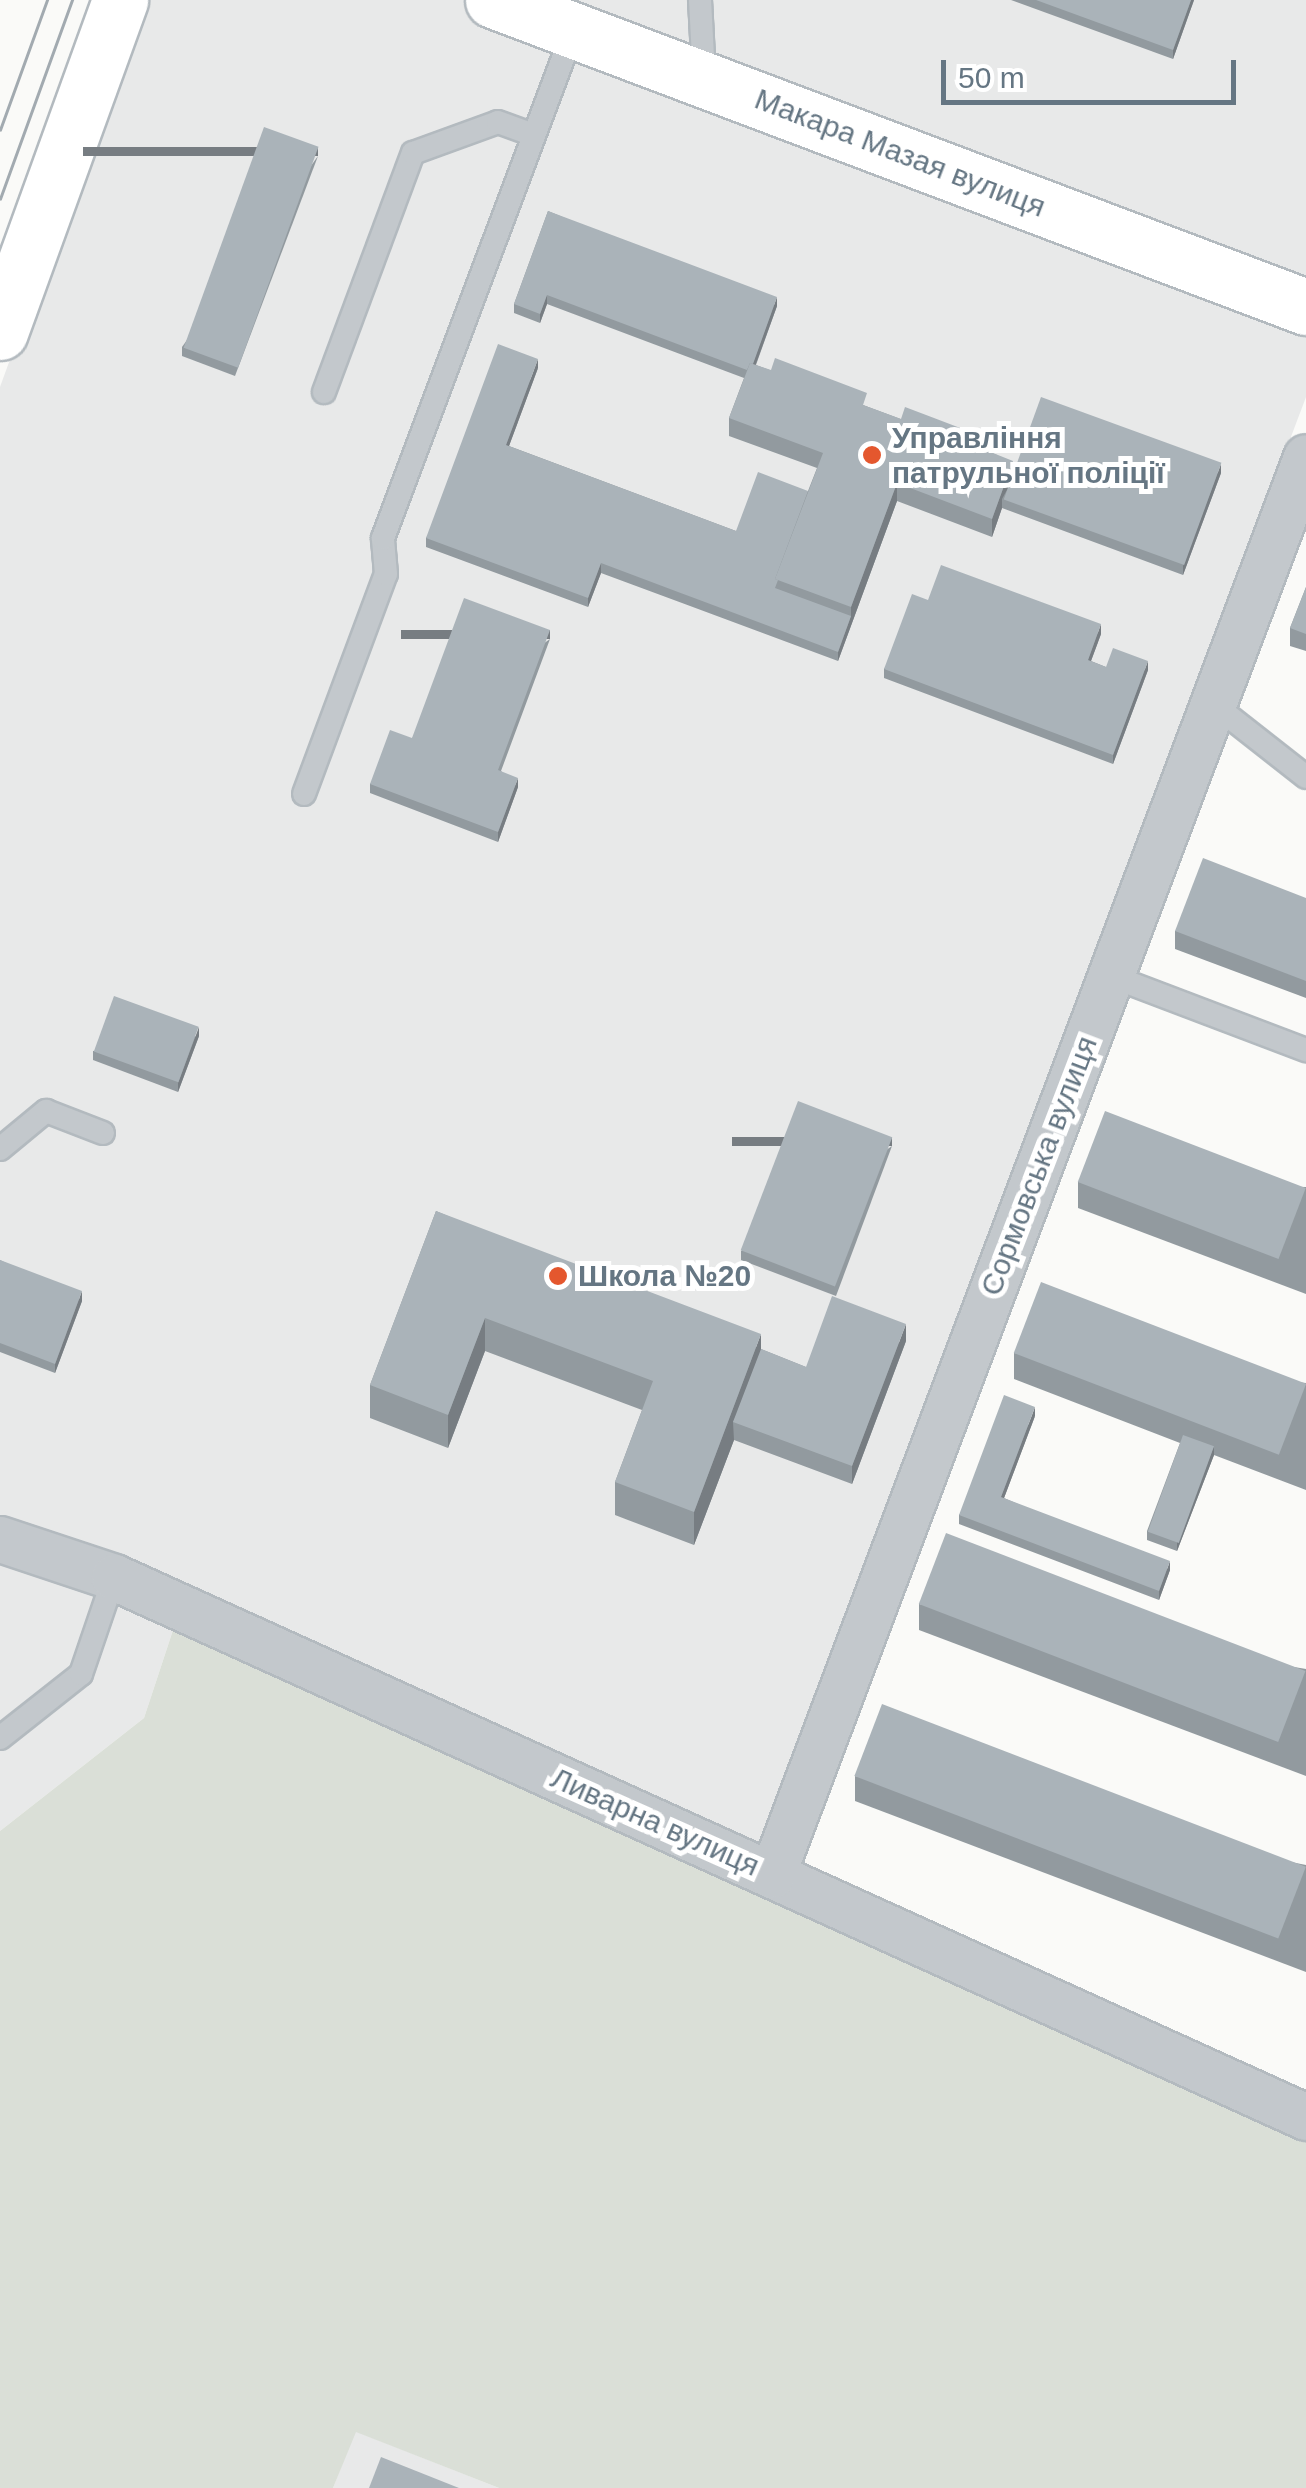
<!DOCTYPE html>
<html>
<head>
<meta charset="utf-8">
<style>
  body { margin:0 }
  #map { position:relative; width:1306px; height:2488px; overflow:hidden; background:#fafaf8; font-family:Helvetica,sans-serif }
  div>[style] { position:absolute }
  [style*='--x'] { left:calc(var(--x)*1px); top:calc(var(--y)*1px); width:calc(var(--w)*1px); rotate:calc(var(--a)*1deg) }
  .built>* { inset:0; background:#e8e9e9 }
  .green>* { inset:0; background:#dadfd7 }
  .roads { filter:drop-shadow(2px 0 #b3babf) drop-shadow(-2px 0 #b3babf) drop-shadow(0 2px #b3babf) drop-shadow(0 -2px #b3babf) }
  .service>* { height:22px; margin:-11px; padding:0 11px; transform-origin:11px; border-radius:11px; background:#c3c8cc }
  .minor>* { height:45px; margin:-22.5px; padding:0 22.5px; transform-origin:22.5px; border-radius:22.5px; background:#c3c8cc }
  .secondary>* { height:55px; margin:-27.5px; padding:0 27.5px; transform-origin:27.5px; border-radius:27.5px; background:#fff }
  .primary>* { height:55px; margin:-27.5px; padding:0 27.5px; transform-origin:27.5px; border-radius:27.5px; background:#fff }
  .tram>* { height:2.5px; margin:-1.25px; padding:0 1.25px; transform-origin:1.25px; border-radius:1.25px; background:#a2aab0 }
  .wall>* { inset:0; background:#929a9f }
  .shaded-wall>* { inset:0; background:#777d82; transform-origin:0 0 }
  .building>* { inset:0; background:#aab3b9; transform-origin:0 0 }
  .dots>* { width:28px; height:28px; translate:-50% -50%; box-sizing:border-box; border:5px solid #fff; border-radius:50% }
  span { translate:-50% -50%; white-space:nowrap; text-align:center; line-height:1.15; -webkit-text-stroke:10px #fff; paint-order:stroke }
  .street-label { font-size:30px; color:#657683 }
  .poi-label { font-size:30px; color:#657683; font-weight:700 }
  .left { translate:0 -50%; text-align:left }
  .scale { position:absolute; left:941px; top:60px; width:295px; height:45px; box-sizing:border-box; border:5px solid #657683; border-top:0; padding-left:12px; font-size:30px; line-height:35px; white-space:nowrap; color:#657683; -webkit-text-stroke:8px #fff; paint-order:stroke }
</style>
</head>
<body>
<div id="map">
  <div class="built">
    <div style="clip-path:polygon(141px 0,463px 0,1306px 320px,1306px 397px,759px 1848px,0 1520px,0 387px)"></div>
    <div style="clip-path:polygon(530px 0,1306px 0,1306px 294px)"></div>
    <div style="clip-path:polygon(0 1558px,175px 1624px,144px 1718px,0 1831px)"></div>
    <div style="clip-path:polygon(355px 2431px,499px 2488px,333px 2488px)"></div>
  </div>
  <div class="green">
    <div style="clip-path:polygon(175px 1624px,1306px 2138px,1306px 2488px,499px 2488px,356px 2432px,333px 2488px,0 2488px,0 1831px,144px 1718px)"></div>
  </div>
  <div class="roads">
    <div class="service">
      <div style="--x:700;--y:0;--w:76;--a:87"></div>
      <div style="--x:324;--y:392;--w:255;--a:-69.6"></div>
      <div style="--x:413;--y:153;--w:90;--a:-20"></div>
      <div style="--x:498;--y:122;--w:38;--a:20"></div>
      <div style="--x:1213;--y:704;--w:118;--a:38.1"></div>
      <div style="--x:304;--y:794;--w:235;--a:-69.6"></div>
      <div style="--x:386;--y:574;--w:36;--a:-95"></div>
      <div style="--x:383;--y:538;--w:544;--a:-69.43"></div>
      <div style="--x:1111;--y:976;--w:209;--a:20.8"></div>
      <div style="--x:0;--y:1149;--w:60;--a:-39.6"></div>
      <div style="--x:46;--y:1111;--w:61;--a:21.1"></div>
      <div style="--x:0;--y:1738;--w:103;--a:-38.3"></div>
      <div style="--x:81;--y:1674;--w:102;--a:-71.2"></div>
    </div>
    <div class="minor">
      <div style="--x:0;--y:1539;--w:120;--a:18.4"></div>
      <div style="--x:114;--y:1577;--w:1309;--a:24.37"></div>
      <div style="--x:772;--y:1875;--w:1515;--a:-69.36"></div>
    </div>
    <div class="secondary">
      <div style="--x:493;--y:0;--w:869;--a:20.69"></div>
    </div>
    <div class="primary">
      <div style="--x:0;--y:332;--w:353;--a:-70.1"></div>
    </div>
  </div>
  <div class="tram">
    <div style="--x:0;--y:130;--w:138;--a:-70.1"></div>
    <div style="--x:0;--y:199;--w:212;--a:-70.1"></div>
  </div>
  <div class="wall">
    <div style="clip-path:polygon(1011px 0,1194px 0,1173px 59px)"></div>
    <div style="clip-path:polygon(318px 156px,235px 376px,182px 356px,182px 347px)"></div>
    <div style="clip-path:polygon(548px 211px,777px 306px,756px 365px,997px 455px,1013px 470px,1221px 473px,1183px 575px,1002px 508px,992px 537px,897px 501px,838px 661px,601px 573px,588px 607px,426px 547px,426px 538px,538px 368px,509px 446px,736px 531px,808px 491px,817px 468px,729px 436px,729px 418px,744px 378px,547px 304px,540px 323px,514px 313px,514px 304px)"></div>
    <div style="clip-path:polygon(1306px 587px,1306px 651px,1290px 646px,1290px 628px)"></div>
    <div style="clip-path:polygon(928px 600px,1101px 634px,1091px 661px,1106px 667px,1148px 670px,1113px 764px,884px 678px,884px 669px)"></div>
    <div style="clip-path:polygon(550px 639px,501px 771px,518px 787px,498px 842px,370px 793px,370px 784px,412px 738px)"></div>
    <div style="clip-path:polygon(1306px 898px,1306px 998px,1175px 949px,1175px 931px)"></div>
    <div style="clip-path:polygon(199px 1036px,178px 1092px,93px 1060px,93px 1051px)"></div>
    <div style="clip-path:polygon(892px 1146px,836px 1296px,741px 1260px,741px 1251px)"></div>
    <div style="clip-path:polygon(1078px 1182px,1306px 1187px,1306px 1294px,1078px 1208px)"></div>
    <div style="clip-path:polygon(436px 1211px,761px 1349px,806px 1367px,906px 1341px,852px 1484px,734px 1440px,694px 1545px,615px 1515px,615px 1482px,642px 1410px,485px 1351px,448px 1448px,370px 1418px,370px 1385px)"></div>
    <div style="clip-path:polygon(0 1260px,82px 1301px,55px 1373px,0 1352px)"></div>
    <div style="clip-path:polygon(1014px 1353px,1306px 1383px,1306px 1490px,1214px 1455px,1177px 1551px,1147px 1540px,1147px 1531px,1180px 1443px,1014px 1379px)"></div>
    <div style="clip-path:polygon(1035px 1416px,1004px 1498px,1170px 1570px,1159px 1600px,959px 1524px,959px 1515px)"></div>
    <div style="clip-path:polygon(919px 1604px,1306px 1669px,1306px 1776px,919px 1630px)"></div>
    <div style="clip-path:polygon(855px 1776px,1306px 1865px,1306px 1972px,855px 1801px)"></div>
  </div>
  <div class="shaded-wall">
    <div style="clip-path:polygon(1191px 0,1194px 0,1173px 59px,1173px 50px)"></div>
    <div style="left:318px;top:147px;width:9px;height:235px;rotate:90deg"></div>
    <div style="clip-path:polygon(547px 295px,547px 304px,540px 323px,540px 314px)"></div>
    <div style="clip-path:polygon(777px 297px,777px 306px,750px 380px,750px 371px)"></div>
    <div style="clip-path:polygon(538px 359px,538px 368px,506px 454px,506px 445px)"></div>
    <div style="clip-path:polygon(1013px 461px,1013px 479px,1002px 499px,1002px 508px,992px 537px,992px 519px)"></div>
    <div style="clip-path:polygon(1221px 464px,1221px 473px,1183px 575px,1183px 566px)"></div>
    <div style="clip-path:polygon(897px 483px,897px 501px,838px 661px,838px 652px,851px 616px,851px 607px)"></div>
    <div style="clip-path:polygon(601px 563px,601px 573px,588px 607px,588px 598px)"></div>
    <div style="clip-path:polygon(1101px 624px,1101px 634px,1088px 669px,1088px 660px)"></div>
    <div style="left:550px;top:630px;width:9px;height:149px;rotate:90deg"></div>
    <div style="clip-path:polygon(1148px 661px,1148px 670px,1113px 764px,1113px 755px)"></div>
    <div style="clip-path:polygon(518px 778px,518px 787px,498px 842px,498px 832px)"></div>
    <div style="clip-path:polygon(199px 1027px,199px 1036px,178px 1092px,178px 1083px)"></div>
    <div style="left:892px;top:1137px;width:9px;height:160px;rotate:90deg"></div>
    <div style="clip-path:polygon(82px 1291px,82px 1301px,55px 1373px,55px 1364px)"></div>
    <div style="clip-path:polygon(485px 1318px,485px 1351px,448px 1448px,448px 1415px)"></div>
    <div style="clip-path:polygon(906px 1324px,906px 1341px,852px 1484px,852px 1466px)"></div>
    <div style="clip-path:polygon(761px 1334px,761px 1367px,733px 1422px,734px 1440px,694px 1545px,694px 1512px)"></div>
    <div style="clip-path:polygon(1035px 1407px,1035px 1416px,1001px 1506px,1001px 1497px)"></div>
    <div style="clip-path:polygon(1214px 1446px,1214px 1455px,1177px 1551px,1177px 1542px)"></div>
    <div style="clip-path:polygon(1170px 1561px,1170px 1570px,1159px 1600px,1159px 1591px)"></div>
  </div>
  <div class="building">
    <div style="clip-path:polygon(1036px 0,1191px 0,1173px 50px)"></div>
    <div style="left:264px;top:127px;width:58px;height:235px;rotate:20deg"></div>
    <div style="clip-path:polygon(548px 211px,777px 297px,753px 364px,750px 363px,747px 370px,547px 295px,540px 314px,514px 304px)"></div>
    <div style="clip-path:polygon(498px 344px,538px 359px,506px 445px,736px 531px,758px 472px,808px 491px,775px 579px,778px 580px,775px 588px,851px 616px,838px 652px,601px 563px,588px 598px,426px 538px)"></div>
    <div style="clip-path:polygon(775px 358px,867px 393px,863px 405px,901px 419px,905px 407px,997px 442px,993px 453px,1013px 461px,992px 519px,897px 483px,851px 607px,775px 579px,823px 453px,729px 418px,750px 363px,771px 370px)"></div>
    <div style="left:1041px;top:397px;width:192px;height:109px;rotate:20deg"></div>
    <div style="clip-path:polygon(941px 565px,1101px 624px,1088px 660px,1106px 667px,1113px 648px,1148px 661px,1113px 755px,884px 669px,912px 594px,928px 600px)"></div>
    <div style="clip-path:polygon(1306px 587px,1306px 634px,1290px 628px)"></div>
    <div style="clip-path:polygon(464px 598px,550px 630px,498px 770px,518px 778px,498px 832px,370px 784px,390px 730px,412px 738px)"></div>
    <div style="clip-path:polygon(1203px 858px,1306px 898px,1306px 981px,1175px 931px)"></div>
    <div style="left:114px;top:996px;width:90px;height:59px;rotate:20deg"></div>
    <div style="left:798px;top:1101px;width:101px;height:160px;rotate:21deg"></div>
    <div style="left:1105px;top:1111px;width:215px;height:76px;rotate:21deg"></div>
    <div style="clip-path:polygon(436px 1211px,761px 1334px,694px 1512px,615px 1482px,653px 1381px,485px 1318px,448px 1415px,370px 1385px)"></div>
    <div style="clip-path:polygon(0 1260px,82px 1291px,55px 1364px,0 1343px)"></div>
    <div style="left:1041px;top:1282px;width:284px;height:76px;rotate:21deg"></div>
    <div style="clip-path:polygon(832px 1296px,906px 1324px,852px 1466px,733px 1422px,761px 1349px,806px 1367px)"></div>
    <div style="clip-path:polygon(1004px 1395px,1035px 1407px,1001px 1497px,1170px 1561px,1159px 1591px,959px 1515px)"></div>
    <div style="left:1183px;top:1435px;width:33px;height:103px;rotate:20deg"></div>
    <div style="left:946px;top:1533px;width:385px;height:76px;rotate:21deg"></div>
    <div style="left:882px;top:1704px;width:454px;height:77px;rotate:21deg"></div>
    <div style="clip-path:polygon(381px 2457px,459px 2488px,369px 2488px)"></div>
  </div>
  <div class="dots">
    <div style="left:872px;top:455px;background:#e4572e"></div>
    <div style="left:558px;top:1276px;background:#e4572e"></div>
  </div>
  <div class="street-label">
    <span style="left:900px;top:153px;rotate:21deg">Макара Мазая вулиця</span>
    <span style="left:1039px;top:1166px;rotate:-69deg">Сормовська вулиця</span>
    <span style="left:655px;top:1822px;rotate:24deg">Ливарна вулиця</span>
  </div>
  <div class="poi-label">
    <span class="left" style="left:892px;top:455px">Управління<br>патрульної поліції</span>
    <span class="left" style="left:578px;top:1276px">Школа №20</span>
  </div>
  <div class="scale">50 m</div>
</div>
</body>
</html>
